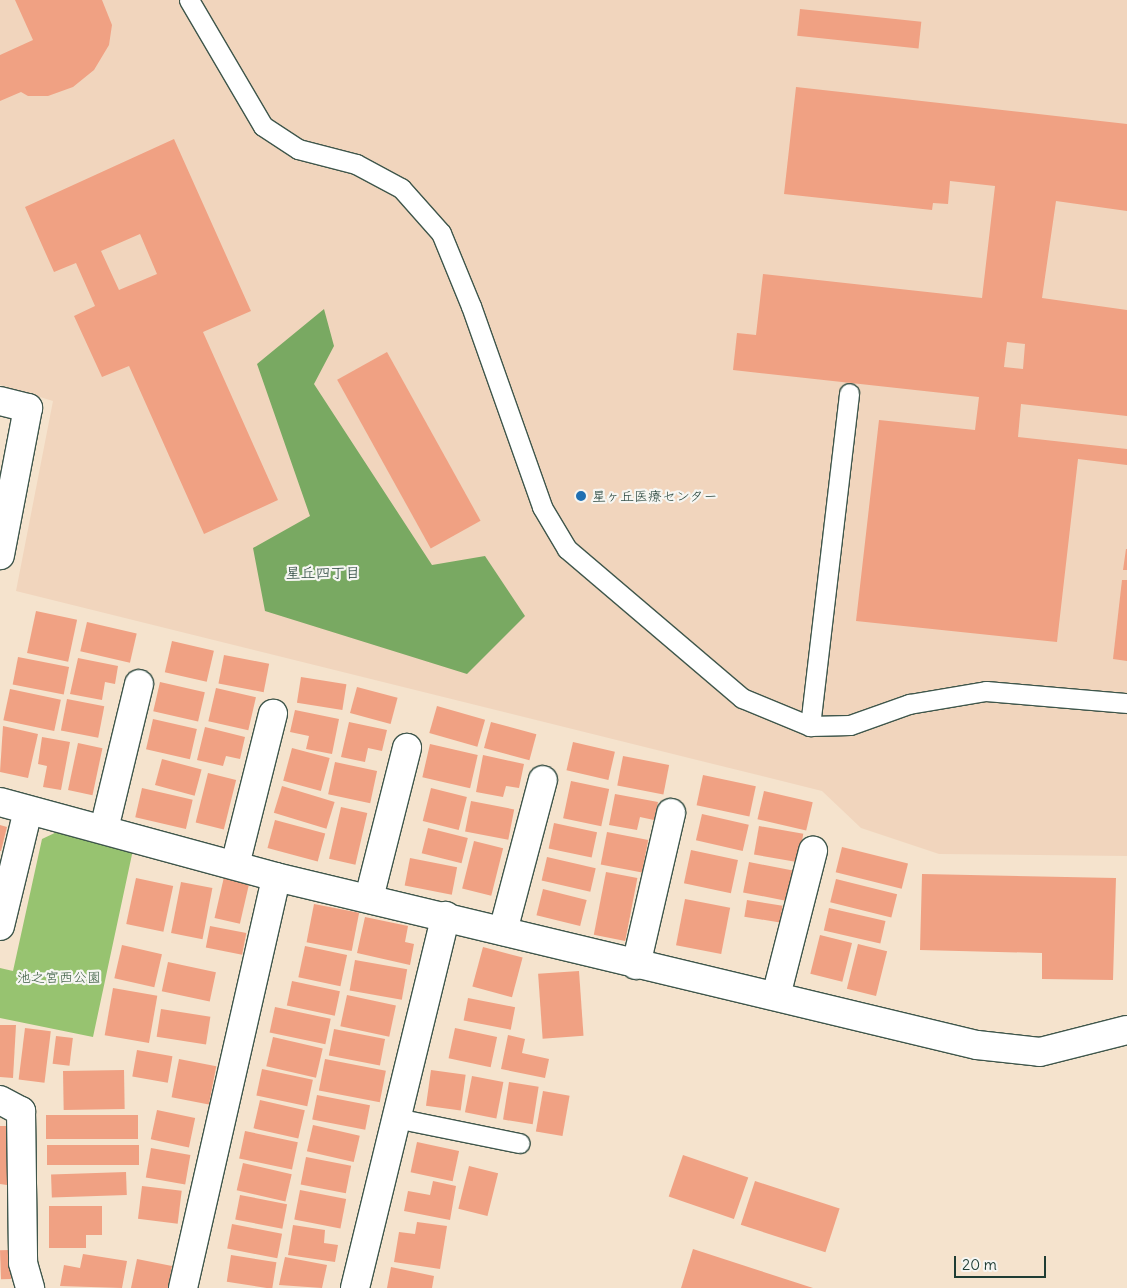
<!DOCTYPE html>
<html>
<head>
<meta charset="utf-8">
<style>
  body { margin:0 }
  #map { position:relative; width:1127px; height:1288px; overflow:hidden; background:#f5e3cd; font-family:Delius,"Klee One",sans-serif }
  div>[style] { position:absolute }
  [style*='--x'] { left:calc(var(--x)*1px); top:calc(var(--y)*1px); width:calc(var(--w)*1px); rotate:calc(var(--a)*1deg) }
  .built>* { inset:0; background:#f1d5bd }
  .green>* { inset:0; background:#97c370 }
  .forest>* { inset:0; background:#79a962 }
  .building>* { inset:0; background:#f0a183; transform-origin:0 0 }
  .roads { filter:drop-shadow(1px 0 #3f564b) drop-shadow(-1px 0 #3f564b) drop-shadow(0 1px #3f564b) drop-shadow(0 -1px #3f564b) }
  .lane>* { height:19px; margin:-9.5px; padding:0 9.5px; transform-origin:9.5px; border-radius:9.5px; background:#fff }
  .street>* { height:28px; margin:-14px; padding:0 14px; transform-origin:14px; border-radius:14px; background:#fff }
  .dots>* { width:14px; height:14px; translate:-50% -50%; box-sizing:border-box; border:2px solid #f6f6f2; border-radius:50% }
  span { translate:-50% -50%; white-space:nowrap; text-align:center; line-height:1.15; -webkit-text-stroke:4.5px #f6f6f2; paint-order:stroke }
  .poi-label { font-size:14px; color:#1f3d34 }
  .left { translate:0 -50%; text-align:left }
  .park-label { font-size:14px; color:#3d5e43 }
  .neighbourhood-label { font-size:15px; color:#1f3d34 }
  .scale { position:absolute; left:954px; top:1256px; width:92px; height:22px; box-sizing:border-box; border:2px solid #1f3d34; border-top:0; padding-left:6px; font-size:15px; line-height:18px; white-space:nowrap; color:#1f3d34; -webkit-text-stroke:4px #f6f6f2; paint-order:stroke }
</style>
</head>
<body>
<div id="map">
  <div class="built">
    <div style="clip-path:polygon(0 0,1127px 0,1127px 856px,939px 854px,861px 828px,822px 791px,16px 591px,53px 401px,0 385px)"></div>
  </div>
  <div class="green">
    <div style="clip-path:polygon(61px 830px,134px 845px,93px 1037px,0 1018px,0 968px,13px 971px,42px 839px)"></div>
  </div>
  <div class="forest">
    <div style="clip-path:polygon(324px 309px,334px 346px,314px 384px,432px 565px,485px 556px,525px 616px,467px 674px,265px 611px,253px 548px,310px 516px,257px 364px)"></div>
  </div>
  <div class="building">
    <div style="clip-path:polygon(15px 0,102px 0,112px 25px,109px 45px,94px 70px,73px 87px,48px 96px,28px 96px,21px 92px,0 101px,0 55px,33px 40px)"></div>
    <div style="left:800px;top:9px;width:122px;height:27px;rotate:6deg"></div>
    <div style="clip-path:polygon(evenodd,796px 87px,1127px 124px,1127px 211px,1056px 201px,1042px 298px,1127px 310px,1127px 416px,1021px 404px,1018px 437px,1127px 449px,1127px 465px,1078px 459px,1057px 642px,856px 621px,879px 420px,975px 430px,979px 397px,733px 370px,737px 333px,756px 335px,763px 274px,982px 298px,995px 186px,950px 181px,948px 204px,933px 203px,932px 210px,784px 194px,796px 87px,1007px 342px,1025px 344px,1023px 369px,1004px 367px,1007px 342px)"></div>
    <div style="clip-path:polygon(evenodd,174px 139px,251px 311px,203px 332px,278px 500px,204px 534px,129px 366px,102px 377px,74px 316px,95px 306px,76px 263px,54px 272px,25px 207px,174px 139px,140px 234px,157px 274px,119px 290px,101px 251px,140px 234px)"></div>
    <div style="left:387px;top:352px;width:193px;height:57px;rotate:61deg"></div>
    <div style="clip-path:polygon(1126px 549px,1127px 549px,1127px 570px,1123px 570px)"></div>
    <div style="clip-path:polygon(1122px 580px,1127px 580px,1127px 661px,1113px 659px)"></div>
    <div style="left:36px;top:611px;width:42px;height:43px;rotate:12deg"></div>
    <div style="left:87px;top:622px;width:51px;height:30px;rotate:13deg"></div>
    <div style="left:172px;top:641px;width:43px;height:32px;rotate:13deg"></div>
    <div style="left:224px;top:655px;width:46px;height:29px;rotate:11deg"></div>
    <div style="left:18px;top:657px;width:52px;height:28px;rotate:11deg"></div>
    <div style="clip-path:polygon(78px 658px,118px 666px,115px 684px,105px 682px,102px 700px,70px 694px)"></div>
    <div style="left:301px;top:677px;width:46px;height:26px;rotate:9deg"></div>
    <div style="left:160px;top:682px;width:46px;height:30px;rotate:13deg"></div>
    <div style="left:357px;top:687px;width:42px;height:27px;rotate:15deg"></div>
    <div style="left:216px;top:688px;width:41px;height:34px;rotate:13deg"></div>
    <div style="left:10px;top:689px;width:52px;height:32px;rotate:12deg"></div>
    <div style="left:67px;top:699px;width:38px;height:32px;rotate:11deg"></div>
    <div style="left:437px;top:706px;width:50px;height:28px;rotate:16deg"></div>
    <div style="clip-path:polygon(295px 710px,339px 719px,332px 754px,306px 749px,309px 736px,290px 732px)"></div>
    <div style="left:153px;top:719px;width:45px;height:31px;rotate:13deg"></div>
    <div style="clip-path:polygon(349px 722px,387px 730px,382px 751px,368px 748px,365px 762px,341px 757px)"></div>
    <div style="left:491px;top:722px;width:47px;height:27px;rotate:15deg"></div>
    <div style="clip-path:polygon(3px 726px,38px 734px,28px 778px,0 772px)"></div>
    <div style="clip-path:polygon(205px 727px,245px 737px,240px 759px,226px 756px,223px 766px,197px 760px)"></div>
    <div style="clip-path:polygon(42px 737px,70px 742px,61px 790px,43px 787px,47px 766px,38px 764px)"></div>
    <div style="left:573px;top:742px;width:43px;height:29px;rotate:13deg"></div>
    <div style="left:78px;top:743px;width:25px;height:48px;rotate:12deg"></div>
    <div style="left:430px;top:744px;width:49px;height:34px;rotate:13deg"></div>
    <div style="left:292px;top:748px;width:39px;height:34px;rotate:15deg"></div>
    <div style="clip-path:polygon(483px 755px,524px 764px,519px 788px,506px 786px,503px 797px,476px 792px)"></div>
    <div style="left:623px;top:756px;width:47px;height:30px;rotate:11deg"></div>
    <div style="left:162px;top:759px;width:41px;height:27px;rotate:15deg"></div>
    <div style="left:335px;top:762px;width:43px;height:33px;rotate:12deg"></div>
    <div style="left:208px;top:773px;width:29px;height:51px;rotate:14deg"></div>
    <div style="left:703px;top:775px;width:54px;height:31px;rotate:12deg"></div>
    <div style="left:571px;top:781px;width:39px;height:38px;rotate:12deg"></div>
    <div style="left:282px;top:786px;width:55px;height:28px;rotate:17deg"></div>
    <div style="left:142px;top:788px;width:52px;height:30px;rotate:13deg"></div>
    <div style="left:431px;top:788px;width:37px;height:34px;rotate:14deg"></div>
    <div style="left:764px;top:791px;width:50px;height:29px;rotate:13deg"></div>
    <div style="clip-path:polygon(615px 794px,658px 802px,654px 820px,640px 817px,637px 830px,609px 825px)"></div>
    <div style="left:471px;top:801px;width:44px;height:31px;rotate:11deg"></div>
    <div style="left:341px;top:807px;width:27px;height:53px;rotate:13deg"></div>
    <div style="left:702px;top:814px;width:48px;height:27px;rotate:13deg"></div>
    <div style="left:275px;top:820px;width:52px;height:29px;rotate:15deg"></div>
    <div style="left:554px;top:823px;width:44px;height:26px;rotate:12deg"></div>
    <div style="clip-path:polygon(0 825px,7px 827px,1px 851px,0 851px)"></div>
    <div style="left:759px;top:826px;width:45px;height:29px;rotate:10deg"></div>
    <div style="left:428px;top:828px;width:41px;height:26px;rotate:14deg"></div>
    <div style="left:607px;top:832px;width:42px;height:33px;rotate:11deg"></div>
    <div style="left:474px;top:841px;width:30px;height:49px;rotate:14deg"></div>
    <div style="left:842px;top:847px;width:68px;height:26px;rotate:14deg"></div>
    <div style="left:691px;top:850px;width:48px;height:34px;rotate:12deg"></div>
    <div style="left:547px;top:857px;width:50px;height:24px;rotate:13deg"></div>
    <div style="left:410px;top:858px;width:48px;height:28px;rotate:11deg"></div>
    <div style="left:749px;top:862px;width:46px;height:31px;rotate:11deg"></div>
    <div style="left:606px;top:872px;width:32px;height:64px;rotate:11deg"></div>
    <div style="clip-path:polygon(922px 874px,1116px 878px,1113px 980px,1042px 979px,1042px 953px,920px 950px)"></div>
    <div style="left:224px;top:877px;width:26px;height:42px;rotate:13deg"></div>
    <div style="left:136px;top:878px;width:38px;height:47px;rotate:12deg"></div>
    <div style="left:836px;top:879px;width:63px;height:24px;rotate:14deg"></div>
    <div style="left:181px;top:882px;width:32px;height:52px;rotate:11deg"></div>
    <div style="left:543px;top:889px;width:45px;height:27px;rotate:14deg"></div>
    <div style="left:685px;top:899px;width:46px;height:47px;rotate:11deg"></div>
    <div style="left:747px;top:900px;width:36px;height:17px;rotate:9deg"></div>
    <div style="left:314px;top:904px;width:46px;height:39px;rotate:11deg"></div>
    <div style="left:829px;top:908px;width:58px;height:23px;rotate:13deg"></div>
    <div style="clip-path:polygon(365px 917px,408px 926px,405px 942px,414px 944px,410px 965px,357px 953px)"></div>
    <div style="left:210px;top:926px;width:37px;height:22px;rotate:11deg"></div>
    <div style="left:820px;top:935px;width:33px;height:40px;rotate:14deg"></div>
    <div style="left:858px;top:944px;width:30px;height:46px;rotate:14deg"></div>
    <div style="left:122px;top:945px;width:41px;height:34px;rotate:13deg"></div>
    <div style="left:305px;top:946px;width:43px;height:32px;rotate:12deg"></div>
    <div style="left:483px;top:947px;width:41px;height:41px;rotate:15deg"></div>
    <div style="left:355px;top:960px;width:53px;height:31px;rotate:10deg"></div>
    <div style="left:168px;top:962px;width:49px;height:30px;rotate:12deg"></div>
    <div style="left:579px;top:971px;width:65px;height:41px;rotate:86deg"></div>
    <div style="left:292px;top:981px;width:49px;height:25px;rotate:12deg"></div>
    <div style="left:113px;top:988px;width:45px;height:48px;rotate:10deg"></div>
    <div style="left:347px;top:995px;width:50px;height:32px;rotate:12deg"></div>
    <div style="left:468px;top:998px;width:48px;height:23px;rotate:11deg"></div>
    <div style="left:275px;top:1007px;width:57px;height:26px;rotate:12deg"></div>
    <div style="left:161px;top:1009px;width:50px;height:28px;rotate:9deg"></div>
    <div style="clip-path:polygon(0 1025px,16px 1025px,13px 1078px,0 1077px)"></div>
    <div style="left:25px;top:1028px;width:26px;height:52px;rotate:7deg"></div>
    <div style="left:455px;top:1028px;width:43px;height:31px;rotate:12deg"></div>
    <div style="left:334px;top:1029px;width:52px;height:27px;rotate:11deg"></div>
    <div style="clip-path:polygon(508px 1035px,525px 1039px,522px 1053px,549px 1059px,545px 1078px,501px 1069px)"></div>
    <div style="left:56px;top:1036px;width:17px;height:28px;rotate:7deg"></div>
    <div style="left:273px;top:1037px;width:51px;height:30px;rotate:13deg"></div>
    <div style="left:137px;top:1050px;width:36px;height:27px;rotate:10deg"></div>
    <div style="left:179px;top:1059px;width:38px;height:39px;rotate:11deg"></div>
    <div style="left:325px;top:1059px;width:62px;height:32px;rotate:11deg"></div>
    <div style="left:262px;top:1069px;width:52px;height:27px;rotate:12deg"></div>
    <div style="left:124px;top:1070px;width:39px;height:61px;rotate:89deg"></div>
    <div style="left:431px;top:1070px;width:35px;height:36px;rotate:8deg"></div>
    <div style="left:472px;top:1076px;width:32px;height:37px;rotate:11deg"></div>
    <div style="left:509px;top:1082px;width:30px;height:38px;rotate:9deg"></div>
    <div style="left:543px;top:1091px;width:27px;height:41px;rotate:10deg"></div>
    <div style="left:317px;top:1095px;width:54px;height:25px;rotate:11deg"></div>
    <div style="left:260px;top:1100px;width:46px;height:29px;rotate:13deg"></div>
    <div style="left:157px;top:1110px;width:39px;height:30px;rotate:12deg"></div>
    <div style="left:138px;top:1115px;width:24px;height:92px;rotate:90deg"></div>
    <div style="left:313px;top:1125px;width:48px;height:27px;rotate:13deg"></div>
    <div style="clip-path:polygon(0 1126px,11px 1126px,7px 1185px,0 1184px)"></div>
    <div style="left:245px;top:1131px;width:54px;height:28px;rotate:12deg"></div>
    <div style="left:417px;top:1142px;width:43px;height:31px;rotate:12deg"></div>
    <div style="left:139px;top:1145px;width:20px;height:92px;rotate:90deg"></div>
    <div style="left:151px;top:1148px;width:40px;height:30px;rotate:10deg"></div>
    <div style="left:683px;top:1155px;width:69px;height:44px;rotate:19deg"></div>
    <div style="left:306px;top:1157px;width:46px;height:28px;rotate:11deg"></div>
    <div style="left:243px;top:1163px;width:50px;height:28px;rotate:13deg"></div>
    <div style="left:469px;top:1166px;width:30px;height:44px;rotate:14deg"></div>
    <div style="left:126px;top:1172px;width:23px;height:75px;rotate:88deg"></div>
    <div style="clip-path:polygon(433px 1181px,456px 1186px,450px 1220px,404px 1211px,408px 1191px,430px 1195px)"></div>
    <div style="left:755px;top:1181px;width:89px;height:46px;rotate:18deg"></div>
    <div style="left:142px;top:1186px;width:40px;height:33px;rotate:7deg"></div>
    <div style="left:300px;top:1190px;width:47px;height:30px;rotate:11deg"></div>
    <div style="left:240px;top:1195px;width:48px;height:25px;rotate:11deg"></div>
    <div style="clip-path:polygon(49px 1206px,102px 1206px,102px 1235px,86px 1235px,86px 1248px,49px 1248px)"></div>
    <div style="clip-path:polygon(417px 1222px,447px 1226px,440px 1269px,394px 1262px,399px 1232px,415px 1234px)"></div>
    <div style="left:232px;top:1224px;width:51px;height:25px;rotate:11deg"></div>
    <div style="clip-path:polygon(293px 1225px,325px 1230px,324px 1243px,338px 1245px,335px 1262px,288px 1255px)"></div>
    <div style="clip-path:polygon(693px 1249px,813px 1288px,681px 1288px)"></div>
    <div style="left:10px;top:1250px;width:29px;height:10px;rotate:88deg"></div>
    <div style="clip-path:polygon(83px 1254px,127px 1261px,122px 1288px,60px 1286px,64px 1265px,80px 1268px)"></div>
    <div style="left:231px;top:1255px;width:46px;height:27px;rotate:9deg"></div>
    <div style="clip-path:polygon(285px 1257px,327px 1265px,322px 1288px,279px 1285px)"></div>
    <div style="clip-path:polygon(137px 1259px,172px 1266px,168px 1288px,131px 1288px)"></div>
    <div style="clip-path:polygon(391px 1267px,434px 1276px,432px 1288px,387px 1288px)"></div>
  </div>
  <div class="roads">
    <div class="lane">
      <div style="--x:189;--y:0;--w:146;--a:59.6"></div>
      <div style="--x:263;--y:126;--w:42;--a:33.3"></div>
      <div style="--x:298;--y:149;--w:60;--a:14.5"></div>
      <div style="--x:356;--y:164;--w:51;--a:28.1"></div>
      <div style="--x:401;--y:188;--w:60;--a:48.4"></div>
      <div style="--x:441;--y:233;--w:79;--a:67.7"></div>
      <div style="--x:471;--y:306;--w:213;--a:70.5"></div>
      <div style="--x:542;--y:507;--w:49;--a:59.2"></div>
      <div style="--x:567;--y:549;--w:230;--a:40.4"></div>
      <div style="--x:742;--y:698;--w:74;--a:22.4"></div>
      <div style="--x:810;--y:726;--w:40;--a:-1.4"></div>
      <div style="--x:850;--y:725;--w:63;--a:-19.6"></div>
      <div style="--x:909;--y:704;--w:78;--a:-9.6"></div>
      <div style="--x:986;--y:691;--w:142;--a:4.9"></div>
      <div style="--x:810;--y:726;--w:335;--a:-83.3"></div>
      <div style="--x:396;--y:1118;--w:126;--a:11.5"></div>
    </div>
    <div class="street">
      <div style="--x:0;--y:401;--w:29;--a:14"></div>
      <div style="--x:28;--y:408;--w:150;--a:100.8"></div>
      <div style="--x:0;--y:802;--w:286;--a:15.2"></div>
      <div style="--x:276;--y:877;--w:721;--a:13.48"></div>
      <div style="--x:977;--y:1045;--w:63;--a:6.3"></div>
      <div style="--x:1040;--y:1052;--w:90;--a:-14.2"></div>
      <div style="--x:104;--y:829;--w:149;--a:-76.4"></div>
      <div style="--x:235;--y:865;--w:156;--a:-75.9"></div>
      <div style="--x:369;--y:898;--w:155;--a:-75.8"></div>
      <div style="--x:0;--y:926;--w:119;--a:-76.4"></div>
      <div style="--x:503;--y:931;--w:156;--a:-75.2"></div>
      <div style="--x:636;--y:965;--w:156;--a:-77"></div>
      <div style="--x:776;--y:996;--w:150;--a:-75.7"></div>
      <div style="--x:0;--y:1100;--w:24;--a:28"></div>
      <div style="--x:21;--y:1111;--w:152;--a:89.2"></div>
      <div style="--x:23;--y:1263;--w:26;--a:74"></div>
      <div style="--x:183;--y:1288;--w:421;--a:-77.2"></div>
      <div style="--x:355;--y:1288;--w:383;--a:-76.3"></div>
    </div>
  </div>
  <div class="dots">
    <div style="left:581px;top:496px;background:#1f6fb2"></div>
  </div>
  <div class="poi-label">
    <span class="left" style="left:592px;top:496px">星ヶ丘医療センター</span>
  </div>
  <div class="park-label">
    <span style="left:59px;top:977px">池之宮西公園</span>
  </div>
  <div class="neighbourhood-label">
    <span style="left:323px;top:573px">星丘四丁目</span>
  </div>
  <div class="scale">20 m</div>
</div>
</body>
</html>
